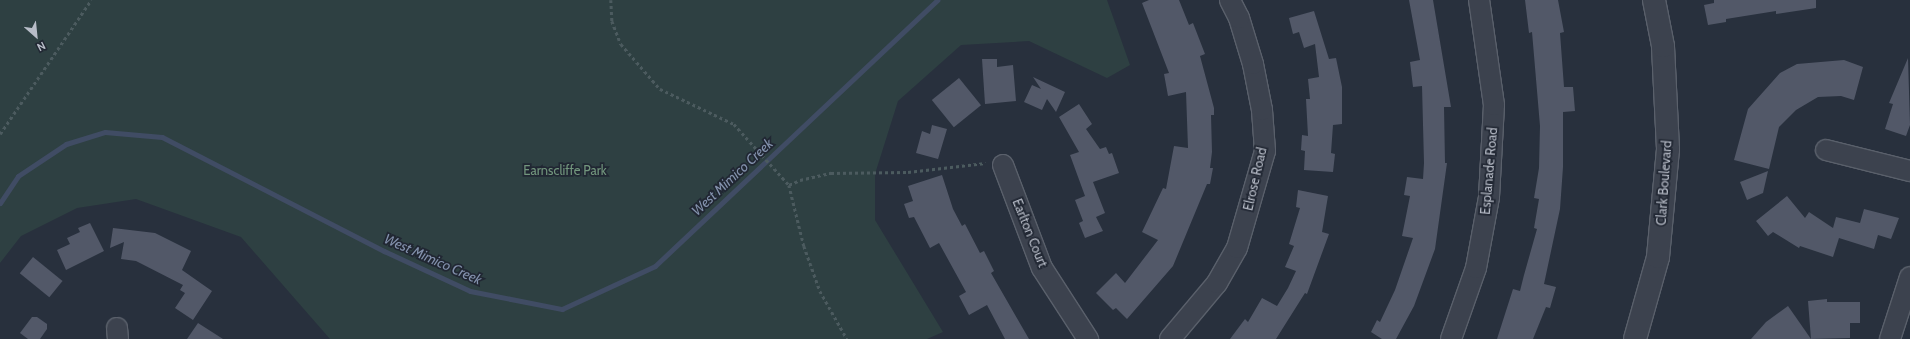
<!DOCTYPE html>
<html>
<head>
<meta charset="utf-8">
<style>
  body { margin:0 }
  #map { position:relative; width:1910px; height:339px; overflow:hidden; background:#28303d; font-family:Cabin,sans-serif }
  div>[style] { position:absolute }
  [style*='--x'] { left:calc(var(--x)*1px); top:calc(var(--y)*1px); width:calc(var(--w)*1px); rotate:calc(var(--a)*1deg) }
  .green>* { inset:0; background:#2e4042 }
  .stream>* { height:5px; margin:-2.5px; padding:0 2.5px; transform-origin:2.5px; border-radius:2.5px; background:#404c64 }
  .building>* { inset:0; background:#525868; transform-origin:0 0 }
  .path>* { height:2.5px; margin-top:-1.25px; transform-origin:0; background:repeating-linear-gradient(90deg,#4c5b5f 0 3px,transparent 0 6px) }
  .roads { filter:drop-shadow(1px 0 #5a606b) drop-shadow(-1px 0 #5a606b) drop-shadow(0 1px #5a606b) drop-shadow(0 -1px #5a606b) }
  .minor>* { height:20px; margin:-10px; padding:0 10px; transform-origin:10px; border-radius:10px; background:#3c424e }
  .tertiary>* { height:22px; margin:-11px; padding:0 11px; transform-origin:11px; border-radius:11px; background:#3c424e }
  span { translate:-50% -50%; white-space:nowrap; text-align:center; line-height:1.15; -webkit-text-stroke:3.5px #212733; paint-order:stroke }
  .park-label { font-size:13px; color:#72967d }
  .street-label { font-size:13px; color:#b8bdc8 }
  .water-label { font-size:14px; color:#8391ac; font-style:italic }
  .north { position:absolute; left:16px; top:16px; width:40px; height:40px; -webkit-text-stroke:3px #212733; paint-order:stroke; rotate:153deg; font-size:11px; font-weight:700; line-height:16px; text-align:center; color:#b8bdc8 }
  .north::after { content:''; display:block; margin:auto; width:14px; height:18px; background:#b8bdc8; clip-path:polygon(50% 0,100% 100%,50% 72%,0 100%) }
</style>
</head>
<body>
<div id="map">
  <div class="green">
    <div style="clip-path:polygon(0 0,1107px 0,1130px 65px,1107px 78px,1029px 41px,961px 45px,898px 101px,875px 174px,875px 220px,943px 332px,927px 339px,330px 339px,241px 237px,136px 199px,77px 208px,21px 236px,0 263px)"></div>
  </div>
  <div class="stream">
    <div style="--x:0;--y:203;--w:32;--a:-56"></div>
    <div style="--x:18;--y:176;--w:58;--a:-33.7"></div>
    <div style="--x:66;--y:144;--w:41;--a:-17.1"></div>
    <div style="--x:105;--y:132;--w:57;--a:5"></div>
    <div style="--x:162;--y:137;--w:250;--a:27.2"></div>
    <div style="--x:384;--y:251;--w:95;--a:24.9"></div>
    <div style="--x:470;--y:291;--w:94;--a:11.1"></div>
    <div style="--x:562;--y:309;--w:102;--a:-24.8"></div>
    <div style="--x:655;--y:266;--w:388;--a:-43.3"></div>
  </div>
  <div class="building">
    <div style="clip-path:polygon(1149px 0,1179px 0,1189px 25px,1193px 23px,1205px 54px,1200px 56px,1214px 108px,1214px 115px,1211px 115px,1212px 152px,1210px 168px,1213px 168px,1210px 184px,1207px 184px,1173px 266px,1127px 319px,1116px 308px,1113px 310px,1096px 293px,1116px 273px,1125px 283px,1158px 240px,1142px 232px,1163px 188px,1166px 189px,1174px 146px,1188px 148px,1186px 92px,1168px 96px,1164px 74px,1169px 73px,1142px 3px)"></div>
    <div style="clip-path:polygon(1409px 0,1433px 0,1451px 107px,1444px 107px,1445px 163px,1447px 163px,1435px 249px,1414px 306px,1396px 339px,1382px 339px,1371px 332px,1377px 320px,1380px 322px,1395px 290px,1413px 238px,1402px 236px,1410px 196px,1404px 195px,1407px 177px,1423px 179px,1424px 163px,1422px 86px,1413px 87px,1410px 62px,1420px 60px)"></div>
    <div style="clip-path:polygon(1525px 0,1558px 0,1564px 32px,1560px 33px,1564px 87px,1573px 87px,1575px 111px,1563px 112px,1563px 167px,1560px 209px,1544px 284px,1556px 287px,1550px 308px,1546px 307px,1533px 339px,1497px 339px,1513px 289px,1520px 291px,1524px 275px,1537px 229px,1534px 228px,1539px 199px,1534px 198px,1539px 168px,1540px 126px,1532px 32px,1529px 33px)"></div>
    <div style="clip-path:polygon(1714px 0,1816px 0,1816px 8px,1776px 14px,1776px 11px,1726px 19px,1726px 22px,1708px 25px,1704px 5px,1714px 3px)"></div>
    <div style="clip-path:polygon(1314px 11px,1329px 59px,1336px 58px,1342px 87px,1342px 124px,1333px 125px,1331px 153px,1335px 154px,1333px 172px,1304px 170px,1305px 151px,1301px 150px,1302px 135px,1308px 136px,1306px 99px,1310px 99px,1308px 79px,1319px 77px,1315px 44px,1304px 48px,1299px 32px,1293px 34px,1289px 18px)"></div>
    <div style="clip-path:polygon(1908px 58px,1910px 125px,1906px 136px,1885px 129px,1893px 104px,1889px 103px)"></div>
    <div style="clip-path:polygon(982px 59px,997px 59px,997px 67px,1013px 65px,1016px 101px,985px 104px)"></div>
    <div style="clip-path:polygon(1844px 60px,1863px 67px,1854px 100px,1841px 96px,1818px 97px,1796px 110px,1779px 127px,1769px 169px,1734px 160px,1748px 109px,1780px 73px,1797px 64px)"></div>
    <div style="clip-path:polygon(1033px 77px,1065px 92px,1056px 112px,1047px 99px,1042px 110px,1024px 102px,1032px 85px,1041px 89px)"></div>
    <div style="left:959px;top:78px;width:35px;height:35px;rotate:51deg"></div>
    <div style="clip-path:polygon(1079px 104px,1092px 124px,1086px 129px,1100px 149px,1106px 147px,1109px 154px,1112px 153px,1119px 173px,1093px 182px,1105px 213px,1096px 217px,1103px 231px,1085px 238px,1079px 223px,1083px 221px,1075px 200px,1085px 196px,1070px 155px,1079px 152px,1059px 117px)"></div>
    <div style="clip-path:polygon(932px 125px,947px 129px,938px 159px,916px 153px,922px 131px,930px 134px)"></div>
    <div style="clip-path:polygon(1768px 171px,1763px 193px,1747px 200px,1740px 182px)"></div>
    <div style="clip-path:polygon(942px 175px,953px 209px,962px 226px,965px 224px,980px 253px,984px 251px,994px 271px,991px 273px,1029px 339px,1005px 339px,987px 305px,969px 315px,959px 296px,966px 292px,939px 243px,930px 248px,914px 217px,909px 218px,904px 204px,913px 201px,908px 186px)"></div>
    <div style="clip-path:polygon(1298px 190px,1328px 196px,1322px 232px,1329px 234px,1307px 294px,1305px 293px,1276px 339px,1230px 339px,1245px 319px,1248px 322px,1262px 298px,1277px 306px,1288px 288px,1296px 271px,1285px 267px,1294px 246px,1289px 244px,1300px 208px,1296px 207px)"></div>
    <div style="clip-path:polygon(1787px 196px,1805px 218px,1809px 212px,1833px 228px,1836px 217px,1860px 223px,1864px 209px,1899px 218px,1891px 239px,1878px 235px,1874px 249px,1839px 238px,1833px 257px,1800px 246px,1799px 248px,1773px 232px,1768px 236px,1756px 221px)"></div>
    <div style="clip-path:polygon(90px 223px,104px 251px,66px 270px,57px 250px,70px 244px,67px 238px,80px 232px,78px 228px)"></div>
    <div style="clip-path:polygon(113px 228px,155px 233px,191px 251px,182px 270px,212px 291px,193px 320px,175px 308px,185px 293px,180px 290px,183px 285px,136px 261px,121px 259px,124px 242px,110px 248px)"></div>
    <div style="left:33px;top:257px;width:38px;height:21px;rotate:39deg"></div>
    <div style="clip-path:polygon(1827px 299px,1827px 302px,1860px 302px,1860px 323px,1850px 323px,1850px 338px,1811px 339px,1808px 301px)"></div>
    <div style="clip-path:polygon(1788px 306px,1811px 339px,1751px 339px,1766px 322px)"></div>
    <div style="clip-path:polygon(32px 317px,37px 317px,47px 324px,47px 329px,40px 339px,28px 339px,20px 333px)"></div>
    <div style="clip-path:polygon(198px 323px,223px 339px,187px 339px)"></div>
  </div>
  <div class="path">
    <div style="--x:611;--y:0;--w:21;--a:87"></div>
    <div style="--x:612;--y:21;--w:25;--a:69"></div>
    <div style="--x:621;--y:44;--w:60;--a:49.1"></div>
    <div style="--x:660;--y:89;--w:82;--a:25.3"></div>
    <div style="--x:734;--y:124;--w:82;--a:48"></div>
    <div style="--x:789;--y:185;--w:63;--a:76.2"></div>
    <div style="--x:804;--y:246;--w:48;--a:70.4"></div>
    <div style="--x:820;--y:291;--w:55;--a:60.6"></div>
    <div style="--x:0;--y:134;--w:162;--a:-55.8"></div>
    <div style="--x:789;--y:185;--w:12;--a:-24"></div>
    <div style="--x:800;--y:180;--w:32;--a:-13"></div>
    <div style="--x:831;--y:173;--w:77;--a:-0.7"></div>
    <div style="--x:908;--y:172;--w:78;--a:-6.7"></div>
  </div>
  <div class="roads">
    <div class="minor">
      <div style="--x:1826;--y:150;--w:87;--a:14"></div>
      <div style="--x:1003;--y:165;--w:110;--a:69.3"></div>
      <div style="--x:1042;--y:268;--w:85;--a:57.1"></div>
      <div style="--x:117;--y:328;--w:11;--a:85"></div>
      <div style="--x:1170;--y:339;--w:73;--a:-50"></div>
      <div style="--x:1217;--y:283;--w:40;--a:-60.3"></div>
      <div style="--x:1237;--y:248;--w:101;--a:-73.9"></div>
      <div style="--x:1265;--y:151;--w:41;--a:-94.2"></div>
      <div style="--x:1262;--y:110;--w:47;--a:-101.1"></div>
      <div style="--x:1253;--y:64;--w:48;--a:-106.9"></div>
      <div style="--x:1239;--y:18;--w:20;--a:-117"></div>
      <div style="--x:1451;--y:339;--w:75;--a:-70.6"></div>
      <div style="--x:1476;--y:268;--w:72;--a:-79.6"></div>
      <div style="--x:1489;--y:197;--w:92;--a:-86.9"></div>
      <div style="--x:1494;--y:105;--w:106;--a:-98.1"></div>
      <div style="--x:1890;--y:339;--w:65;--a:-72.1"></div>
    </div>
    <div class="tertiary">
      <div style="--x:1635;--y:339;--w:85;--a:-74.3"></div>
      <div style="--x:1658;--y:257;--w:108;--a:-84.7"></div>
      <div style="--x:1668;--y:149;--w:103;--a:-92.8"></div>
      <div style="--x:1663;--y:46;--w:47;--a:-101.1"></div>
    </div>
  </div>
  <div class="park-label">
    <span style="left:565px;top:170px">Earnscliffe Park</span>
  </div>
  <div class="street-label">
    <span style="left:1489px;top:171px;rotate:-85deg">Esplanade Road</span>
    <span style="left:1255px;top:179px;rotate:-77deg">Elrose Road</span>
    <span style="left:1664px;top:183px;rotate:-86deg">Clark Boulevard</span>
    <span style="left:1030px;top:233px;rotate:68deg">Earlton Court</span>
  </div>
  <div class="water-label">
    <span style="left:732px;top:177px;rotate:-43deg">West Mimico Creek</span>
    <span style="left:433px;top:259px;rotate:24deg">West Mimico Creek</span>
  </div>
  <div class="north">N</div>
</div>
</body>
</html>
